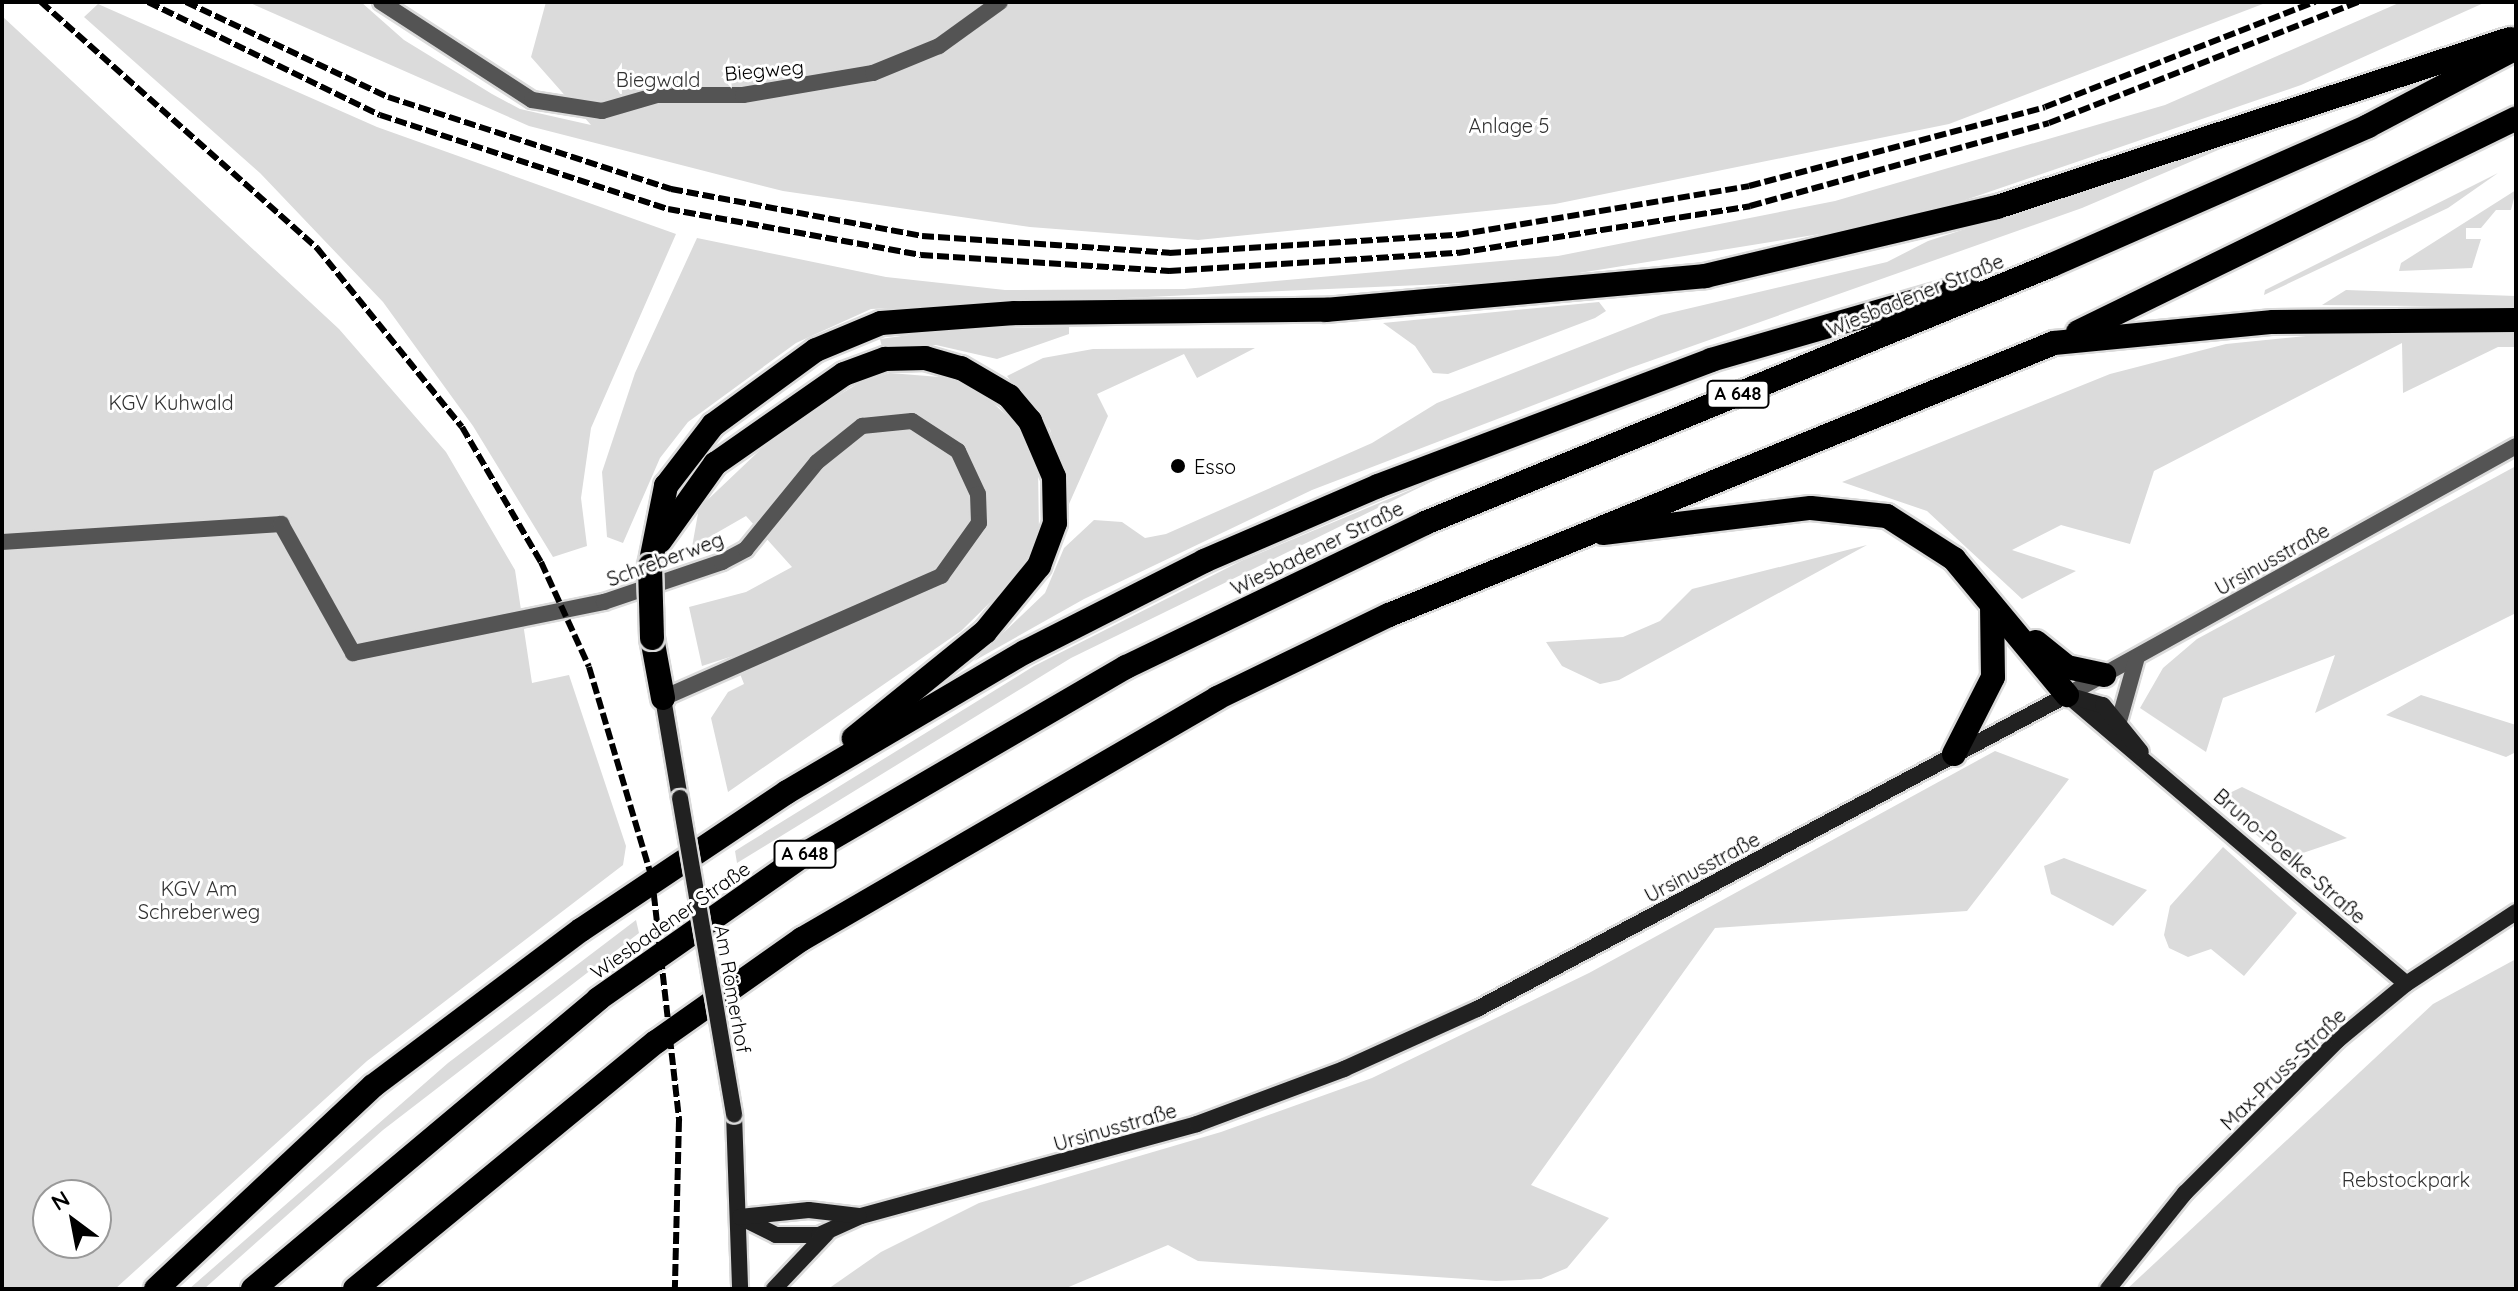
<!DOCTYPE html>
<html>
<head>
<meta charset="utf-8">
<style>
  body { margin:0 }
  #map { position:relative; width:2518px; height:1291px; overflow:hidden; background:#fff; font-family:Quicksand,sans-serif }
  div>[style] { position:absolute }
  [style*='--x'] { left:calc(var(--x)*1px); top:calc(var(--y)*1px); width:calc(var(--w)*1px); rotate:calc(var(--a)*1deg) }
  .green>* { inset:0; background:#dbdbdb }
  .roads { filter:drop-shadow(2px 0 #dbdbdb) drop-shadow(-2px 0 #dbdbdb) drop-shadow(0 2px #dbdbdb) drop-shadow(0 -2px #dbdbdb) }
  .street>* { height:16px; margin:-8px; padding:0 8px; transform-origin:8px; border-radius:8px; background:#545454 }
  .secondary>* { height:16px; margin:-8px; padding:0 8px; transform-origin:8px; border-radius:8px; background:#212121 }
  .highway>* { height:24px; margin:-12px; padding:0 12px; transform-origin:12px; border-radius:12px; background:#000 }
  .rail>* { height:6px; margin-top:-3px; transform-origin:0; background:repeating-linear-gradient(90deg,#000 0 12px,transparent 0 16px) }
  .bridges { filter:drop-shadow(2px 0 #dbdbdb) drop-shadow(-2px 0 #dbdbdb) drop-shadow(0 2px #dbdbdb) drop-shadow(0 -2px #dbdbdb) }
  .secondary-bridge>* { height:16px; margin:-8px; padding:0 8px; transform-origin:8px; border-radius:8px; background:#212121 }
  .highway-bridge>* { height:24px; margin:-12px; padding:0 12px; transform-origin:12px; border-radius:12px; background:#000 }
  .dots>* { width:22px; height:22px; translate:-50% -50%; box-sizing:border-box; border:4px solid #fff; border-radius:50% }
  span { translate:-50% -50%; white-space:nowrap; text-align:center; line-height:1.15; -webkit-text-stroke:6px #fff; paint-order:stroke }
  .shield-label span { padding:2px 6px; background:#fff; border:2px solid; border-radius:6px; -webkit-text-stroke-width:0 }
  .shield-label { font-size:18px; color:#000; font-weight:700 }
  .street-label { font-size:20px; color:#000 }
  .park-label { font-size:20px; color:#323232 }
  .poi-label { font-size:20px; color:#000 }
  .left { translate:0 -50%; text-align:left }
  .frame { position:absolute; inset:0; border:4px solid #000; pointer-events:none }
  .north { position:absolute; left:32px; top:1179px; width:80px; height:80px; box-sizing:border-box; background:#fff; border:2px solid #999; border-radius:50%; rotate:328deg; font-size:22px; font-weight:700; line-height:32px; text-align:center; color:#000 }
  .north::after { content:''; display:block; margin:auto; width:28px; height:36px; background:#000; clip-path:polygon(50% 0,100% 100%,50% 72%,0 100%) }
</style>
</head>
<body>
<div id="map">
  <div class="green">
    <div style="clip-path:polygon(248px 2px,361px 2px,404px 40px,492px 94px,520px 109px,591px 125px,531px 57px,546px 2px,2268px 2px,1949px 124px,1555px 204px,1198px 240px,1030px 227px,783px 191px,529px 126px)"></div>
    <div style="clip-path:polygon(2401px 2px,2486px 2px,2301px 85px,1907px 220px,1536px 280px,871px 309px,796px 343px,688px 422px,660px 458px,623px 543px,607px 537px,602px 472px,635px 373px,697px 238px,886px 277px,1005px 290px,1184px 289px,1558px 256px,1835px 201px,2165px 105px)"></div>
    <div style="clip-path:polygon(98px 4px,377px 127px,676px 234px,591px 428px,581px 498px,587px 546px,553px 557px,473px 426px,383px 302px,260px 173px,84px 17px)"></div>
    <div style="clip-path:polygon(evenodd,2px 16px,339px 329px,446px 452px,515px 570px,532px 683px,569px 675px,626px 846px,623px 865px,367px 1061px,115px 1289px,2px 1289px,2px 16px,48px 1195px,96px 1195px,96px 1243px,48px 1243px,48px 1195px)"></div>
    <div style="clip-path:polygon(2244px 139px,2082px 208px,1630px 368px,1312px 490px,1084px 599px,974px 661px,1045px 593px,1064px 548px,1094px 520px,1122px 522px,1145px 538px,1166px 534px,1372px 443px,1437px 403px,1661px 315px,1887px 262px,1928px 241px)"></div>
    <div style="clip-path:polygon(2498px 173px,2448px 208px,2264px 295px,2265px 290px)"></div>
    <div style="clip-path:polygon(2516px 190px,2511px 210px,2496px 210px,2481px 228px,2466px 228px,2466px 239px,2481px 239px,2472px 268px,2399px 271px,2401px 263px)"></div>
    <div style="clip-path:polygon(2346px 290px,2516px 296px,2516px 307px,2322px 305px)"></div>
    <div style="clip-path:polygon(1599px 302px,1606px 311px,1595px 318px,1448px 374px,1433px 373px,1415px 346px,1383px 323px)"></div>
    <div style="clip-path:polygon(1069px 327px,1069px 334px,997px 359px,936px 345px,882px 347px,880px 339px,959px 328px)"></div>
    <div style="clip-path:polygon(2326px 334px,2516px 334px,2516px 347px,2498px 347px,2403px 393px,2402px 343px,2154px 471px,2130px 544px,2061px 525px,2012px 550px,2076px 571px,2022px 599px,1927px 511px,1842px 482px,2110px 374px,2226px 344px)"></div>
    <div style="clip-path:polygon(1255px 348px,1197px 378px,1184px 354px,1097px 394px,1108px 416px,1069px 504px,1050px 429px,1007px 376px,1043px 358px,1093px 349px)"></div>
    <div style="clip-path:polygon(890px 373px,952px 378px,980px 391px,1019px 427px,1038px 467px,1039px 533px,1018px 575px,961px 631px,728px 792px,711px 718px,728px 692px,744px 684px,733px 656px,702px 666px,689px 607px,746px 592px,792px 567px,746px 516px,692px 547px,699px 508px,779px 432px,862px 381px)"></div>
    <div style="clip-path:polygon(2516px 466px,2516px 613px,2315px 713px,2335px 655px,2223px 698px,2206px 752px,2140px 708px,2163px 668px,2197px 639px)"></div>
    <div style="clip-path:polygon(1441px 477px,1071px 658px,737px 863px,735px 851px,746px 844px,1034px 666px,1241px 561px)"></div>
    <div style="clip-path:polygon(1867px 545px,1619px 680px,1600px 684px,1562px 666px,1546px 642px,1623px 637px,1660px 621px,1692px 589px)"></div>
    <div style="clip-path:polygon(2421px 695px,2516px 725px,2516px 752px,2506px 757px,2386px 715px)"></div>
    <div style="clip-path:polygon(1995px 751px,2069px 779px,1967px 911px,1715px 928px,1531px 1185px,1609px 1218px,1567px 1268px,1541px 1279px,1496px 1281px,1198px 1261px,1168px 1245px,1064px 1289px,828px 1289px,881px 1252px,979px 1203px,1221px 1132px,1372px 1078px,1589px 973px)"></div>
    <div style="clip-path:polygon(2242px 787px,2347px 838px,2285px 859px,2215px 800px)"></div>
    <div style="clip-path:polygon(2223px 847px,2297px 913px,2244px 976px,2211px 949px,2188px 957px,2169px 948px,2164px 935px,2170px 906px)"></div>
    <div style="clip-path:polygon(2064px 858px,2147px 890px,2113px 926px,2051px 894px,2044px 866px)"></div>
    <div style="clip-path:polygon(636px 920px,639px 933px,383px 1130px,204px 1289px,189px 1289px,448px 1063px)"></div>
    <div style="clip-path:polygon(2516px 959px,2516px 1289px,2127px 1289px,2433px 1004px)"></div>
  </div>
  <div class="roads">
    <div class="street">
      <div style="--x:381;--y:2;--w:180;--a:33"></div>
      <div style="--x:532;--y:100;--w:71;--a:8.9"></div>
      <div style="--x:602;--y:111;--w:57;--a:-16.2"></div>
      <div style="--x:657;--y:95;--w:86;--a:0"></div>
      <div style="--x:743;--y:95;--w:132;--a:-9.6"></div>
      <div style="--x:873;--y:73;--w:71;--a:-22.2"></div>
      <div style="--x:939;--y:46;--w:75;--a:-35.8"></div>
      <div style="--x:2;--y:542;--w:280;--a:-3.7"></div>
      <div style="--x:281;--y:524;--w:148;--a:60.8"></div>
      <div style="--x:353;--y:653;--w:256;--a:-11.5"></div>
      <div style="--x:604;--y:602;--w:125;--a:-18.7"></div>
      <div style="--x:722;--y:562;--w:27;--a:-28"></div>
      <div style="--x:746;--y:549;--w:112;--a:-50.8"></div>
      <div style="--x:817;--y:462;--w:58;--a:-38.7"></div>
      <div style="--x:862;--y:426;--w:50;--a:-5.7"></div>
      <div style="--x:912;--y:421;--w:55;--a:33.1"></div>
      <div style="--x:958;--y:451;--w:47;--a:65.1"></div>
      <div style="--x:978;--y:494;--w:29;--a:88"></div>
      <div style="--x:979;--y:523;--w:65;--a:125.6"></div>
      <div style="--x:941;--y:576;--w:304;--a:156.3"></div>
      <div style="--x:2067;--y:695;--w:513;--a:-29.01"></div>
      <div style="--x:2119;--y:721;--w:66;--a:-74.3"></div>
    </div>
    <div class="secondary">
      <div style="--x:2067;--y:695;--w:445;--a:40.4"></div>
      <div style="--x:2067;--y:695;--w:37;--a:16"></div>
      <div style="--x:2103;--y:705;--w:60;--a:51"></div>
      <div style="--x:663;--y:698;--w:101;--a:80.4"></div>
      <div style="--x:734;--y:1114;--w:175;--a:88"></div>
      <div style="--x:740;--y:1217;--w:40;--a:26.6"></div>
      <div style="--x:776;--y:1235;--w:43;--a:0"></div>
      <div style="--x:819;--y:1235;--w:46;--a:-24.3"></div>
      <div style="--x:861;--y:1216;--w:348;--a:-15.3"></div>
      <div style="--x:1197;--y:1124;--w:157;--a:-20.5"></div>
      <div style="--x:1344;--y:1069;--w:146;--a:-24.3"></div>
      <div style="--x:1477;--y:1009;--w:668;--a:-28.02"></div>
      <div style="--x:740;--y:1217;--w:69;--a:-5.8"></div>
      <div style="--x:809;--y:1210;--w:50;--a:6.8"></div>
      <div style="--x:774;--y:1289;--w:76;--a:-46.6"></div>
      <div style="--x:2108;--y:1289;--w:123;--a:-51.3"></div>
      <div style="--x:2185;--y:1193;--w:216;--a:-45"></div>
      <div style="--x:2338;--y:1040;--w:88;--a:-39.5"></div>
      <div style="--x:2406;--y:984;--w:131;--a:-33.2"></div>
    </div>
    <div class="highway">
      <div style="--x:2078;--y:332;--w:487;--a:-26"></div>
      <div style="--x:1603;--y:533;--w:209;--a:-6.9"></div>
      <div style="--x:1811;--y:508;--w:76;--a:6"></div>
      <div style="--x:1887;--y:516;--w:80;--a:32.7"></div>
      <div style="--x:1954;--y:559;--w:177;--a:50.3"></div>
      <div style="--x:660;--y:541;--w:95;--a:-54.5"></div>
      <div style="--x:715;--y:464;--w:157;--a:-34.9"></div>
      <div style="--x:844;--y:374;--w:44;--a:-20.1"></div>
      <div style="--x:885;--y:359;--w:40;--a:-1.4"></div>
      <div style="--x:925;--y:358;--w:37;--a:16"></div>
      <div style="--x:961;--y:368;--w:56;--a:30.3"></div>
      <div style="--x:1009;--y:396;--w:33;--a:50"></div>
      <div style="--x:1030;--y:421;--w:61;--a:66.8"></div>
      <div style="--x:1054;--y:477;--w:46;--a:88.8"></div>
      <div style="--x:1055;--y:523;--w:46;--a:110.4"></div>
      <div style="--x:1039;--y:566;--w:85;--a:129.3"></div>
      <div style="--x:985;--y:632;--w:169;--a:141"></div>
      <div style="--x:650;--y:566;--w:82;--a:-78.7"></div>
      <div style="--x:666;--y:486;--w:77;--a:-52.4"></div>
      <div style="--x:713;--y:425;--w:127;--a:-36.1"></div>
      <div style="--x:816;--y:350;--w:70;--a:-22.6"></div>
      <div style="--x:881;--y:323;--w:134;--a:-4.3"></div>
      <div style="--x:1015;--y:313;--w:311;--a:-0.6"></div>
      <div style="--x:1326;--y:310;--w:381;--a:-5.1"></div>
      <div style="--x:1705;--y:276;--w:300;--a:-13.3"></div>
      <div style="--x:1997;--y:207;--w:540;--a:-18.13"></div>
      <div style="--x:652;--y:638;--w:61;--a:79.6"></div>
      <div style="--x:2036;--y:642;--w:40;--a:39"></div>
      <div style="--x:2067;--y:667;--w:38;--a:12"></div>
      <div style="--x:1954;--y:754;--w:86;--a:-63.1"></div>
      <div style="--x:1993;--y:677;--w:71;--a:-90.8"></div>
      <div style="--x:156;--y:1289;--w:297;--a:-43.1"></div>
      <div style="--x:373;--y:1086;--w:260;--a:-36.9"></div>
      <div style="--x:581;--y:930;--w:248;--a:-33.8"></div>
      <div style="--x:787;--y:792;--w:276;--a:-30.5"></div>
      <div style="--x:1025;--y:652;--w:201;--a:-26.9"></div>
      <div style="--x:1204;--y:561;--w:189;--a:-23.3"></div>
      <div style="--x:1378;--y:486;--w:356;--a:-20.7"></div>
      <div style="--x:1711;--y:360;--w:267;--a:-16.1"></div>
      <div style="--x:253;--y:1289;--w:451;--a:-40"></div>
      <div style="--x:598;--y:999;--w:256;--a:-35"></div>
      <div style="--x:808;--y:852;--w:368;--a:-30.2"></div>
      <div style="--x:1126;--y:667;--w:332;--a:-25.7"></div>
      <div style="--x:1425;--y:523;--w:678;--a:-22.37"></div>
      <div style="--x:2052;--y:265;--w:345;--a:-23.7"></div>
      <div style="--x:2368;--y:126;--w:167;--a:-27.8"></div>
      <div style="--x:355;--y:1289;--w:389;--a:-39.4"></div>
      <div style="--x:656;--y:1042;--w:179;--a:-35.2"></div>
      <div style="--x:802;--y:939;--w:480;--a:-30.1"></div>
      <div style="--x:1217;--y:698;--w:191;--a:-25.8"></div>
      <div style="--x:1389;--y:615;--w:718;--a:-22.25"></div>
      <div style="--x:2054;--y:343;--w:220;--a:-5.5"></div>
      <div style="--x:2273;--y:322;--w:243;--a:-0.5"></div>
    </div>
  </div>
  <div class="rail">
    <div style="--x:41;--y:2;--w:370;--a:41.7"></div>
    <div style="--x:317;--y:248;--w:230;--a:51"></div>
    <div style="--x:462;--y:427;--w:156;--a:59.7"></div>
    <div style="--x:541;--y:562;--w:115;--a:65.4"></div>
    <div style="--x:589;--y:667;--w:220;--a:73.4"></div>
    <div style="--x:652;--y:878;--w:244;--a:83.6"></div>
    <div style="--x:679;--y:1120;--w:169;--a:91.4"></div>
    <div style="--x:148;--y:2;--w:258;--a:26"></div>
    <div style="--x:380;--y:115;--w:303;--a:18.1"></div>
    <div style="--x:668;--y:209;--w:257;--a:10.3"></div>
    <div style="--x:921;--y:255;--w:249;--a:3.7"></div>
    <div style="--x:1169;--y:271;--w:290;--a:-3.6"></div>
    <div style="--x:1458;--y:253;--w:296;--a:-9.1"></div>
    <div style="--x:1750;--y:206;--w:310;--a:-15.5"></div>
    <div style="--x:2049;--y:123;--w:332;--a:-21.4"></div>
    <div style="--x:186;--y:2;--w:223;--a:25.2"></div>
    <div style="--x:388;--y:97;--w:298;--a:18"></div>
    <div style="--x:671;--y:189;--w:255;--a:10.6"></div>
    <div style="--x:922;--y:236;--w:248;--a:3.9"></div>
    <div style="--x:1169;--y:253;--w:289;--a:-3.6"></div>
    <div style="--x:1457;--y:235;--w:296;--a:-9.5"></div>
    <div style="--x:1749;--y:186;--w:306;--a:-14.9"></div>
    <div style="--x:2045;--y:107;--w:290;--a:-21.3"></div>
  </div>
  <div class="bridges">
    <div class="secondary-bridge">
      <div style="--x:680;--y:798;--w:321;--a:80.3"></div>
    </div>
    <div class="highway-bridge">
      <div style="--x:650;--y:566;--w:72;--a:88.4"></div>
    </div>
  </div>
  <div class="dots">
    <div style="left:1178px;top:466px;background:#000"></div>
  </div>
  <div class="shield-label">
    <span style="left:1738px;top:394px">A 648</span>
    <span style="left:805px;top:854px">A 648</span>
  </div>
  <div class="street-label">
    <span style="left:764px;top:70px;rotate:-5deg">Biegweg</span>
    <span style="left:1915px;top:295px;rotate:-22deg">Wiesbadener Straße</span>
    <span style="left:1317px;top:548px;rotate:-26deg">Wiesbadener Straße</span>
    <span style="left:665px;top:559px;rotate:-20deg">Schreberweg</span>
    <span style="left:2272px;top:559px;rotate:-29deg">Ursinusstraße</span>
    <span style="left:2290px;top:856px;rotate:41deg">Bruno-Poelke-Straße</span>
    <span style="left:1702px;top:867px;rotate:-28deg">Ursinusstraße</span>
    <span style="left:670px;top:920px;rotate:-35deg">Wiesbadener Straße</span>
    <span style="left:733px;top:989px;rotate:80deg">Am Römerhof</span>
    <span style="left:2283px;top:1069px;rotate:-44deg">Max-Pruss-Straße</span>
    <span style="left:1115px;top:1127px;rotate:-16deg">Ursinusstraße</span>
  </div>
  <div class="park-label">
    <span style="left:658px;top:79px">Biegwald</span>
    <span style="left:1509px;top:125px">Anlage 5</span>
    <span style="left:171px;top:402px">KGV Kuhwald</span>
    <span style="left:199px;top:900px">KGV Am<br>Schreberweg</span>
    <span style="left:2406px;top:1179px">Rebstockpark</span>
  </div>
  <div class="poi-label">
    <span class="left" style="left:1194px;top:466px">Esso</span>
  </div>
  <div class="frame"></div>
  <div class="north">N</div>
</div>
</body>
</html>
